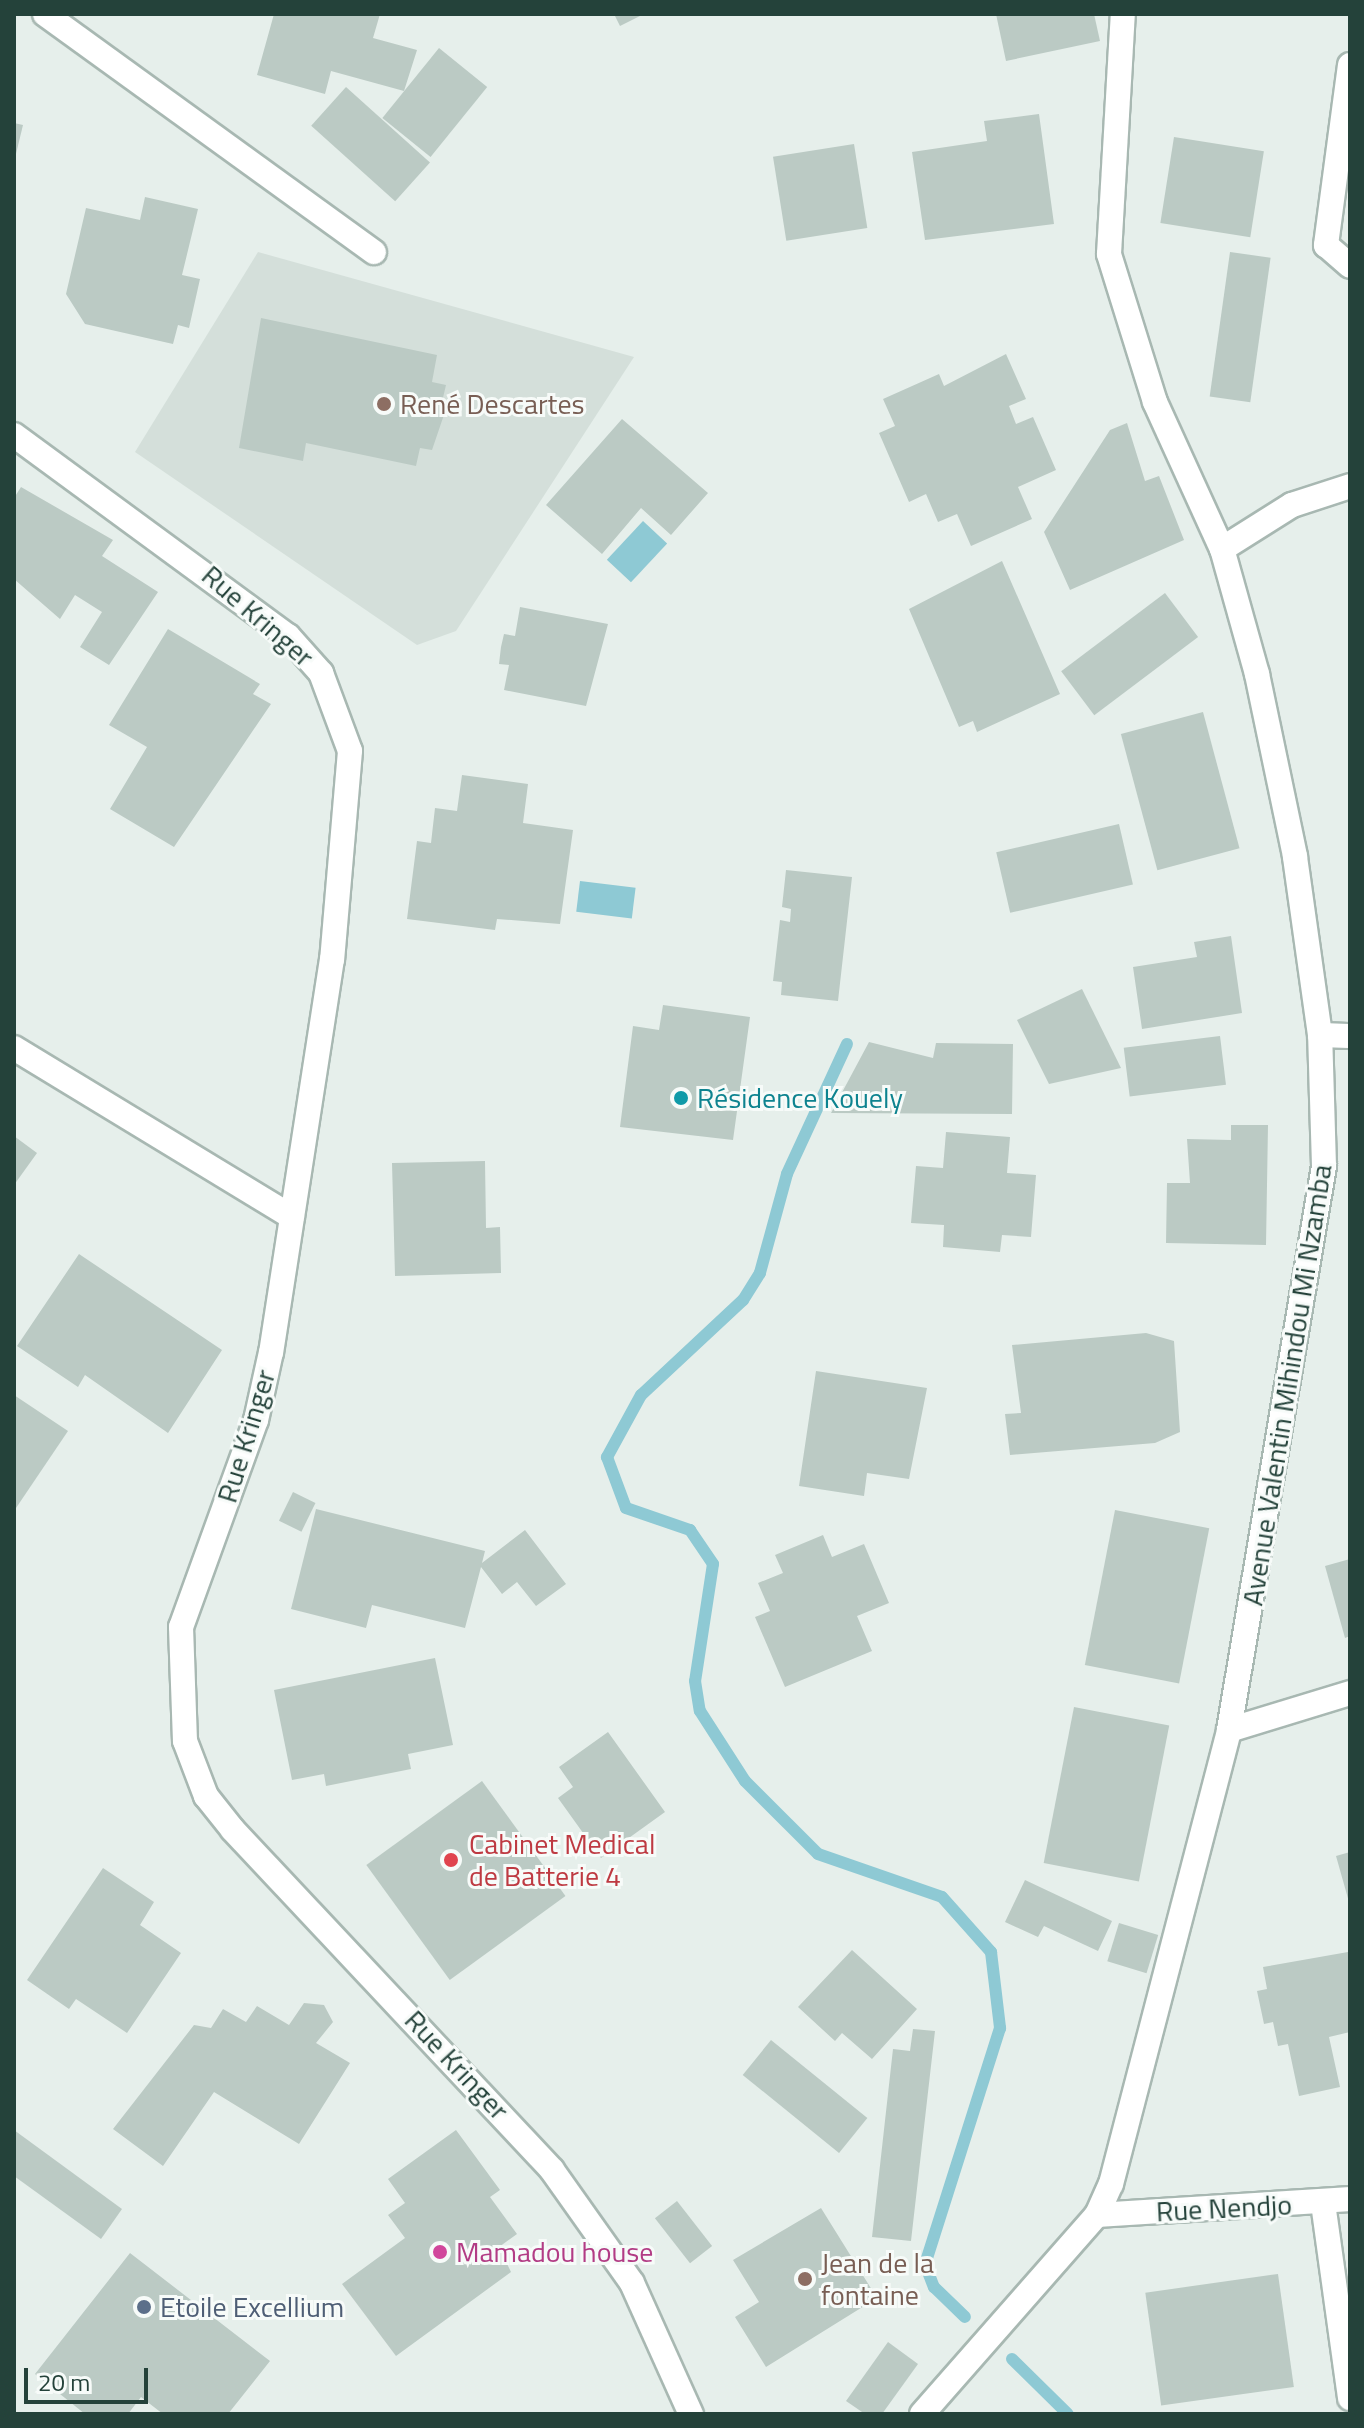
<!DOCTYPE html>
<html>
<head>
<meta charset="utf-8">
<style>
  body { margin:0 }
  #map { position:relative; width:1364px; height:2428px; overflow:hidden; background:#e6efeb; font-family:"Titillium Web",sans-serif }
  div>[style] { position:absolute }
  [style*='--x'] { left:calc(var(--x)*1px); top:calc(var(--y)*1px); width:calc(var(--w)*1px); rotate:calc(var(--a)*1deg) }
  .built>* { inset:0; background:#d4dfda }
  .water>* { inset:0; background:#8ec9d4; transform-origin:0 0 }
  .stream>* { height:12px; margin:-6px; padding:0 6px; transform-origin:6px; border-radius:6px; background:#8ec9d4 }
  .building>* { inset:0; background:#bbcac4; transform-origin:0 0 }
  .roads { filter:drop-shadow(2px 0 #a8b8b2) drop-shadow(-2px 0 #a8b8b2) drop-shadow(0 2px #a8b8b2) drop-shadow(0 -2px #a8b8b2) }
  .lane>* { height:24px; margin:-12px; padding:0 12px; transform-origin:12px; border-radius:12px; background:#fff }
  .street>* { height:24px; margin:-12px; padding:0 12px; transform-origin:12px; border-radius:12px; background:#fff }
  .secondary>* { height:24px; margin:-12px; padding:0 12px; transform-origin:12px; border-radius:12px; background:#fff }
  .dots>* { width:22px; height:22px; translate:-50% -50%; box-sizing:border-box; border:4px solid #f7fbf9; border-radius:50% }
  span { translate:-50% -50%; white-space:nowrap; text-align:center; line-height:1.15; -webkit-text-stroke:6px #f7fbf9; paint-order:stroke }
  .education-label { font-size:28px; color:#785e54 }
  .left { translate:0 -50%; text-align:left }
  .street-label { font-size:28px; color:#24423a }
  .culture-label { font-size:28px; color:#0d838f }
  .health-label { font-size:28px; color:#be3a42 }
  .hotel-label { font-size:28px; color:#b23c85 }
  .service-label { font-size:28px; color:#4e5e75 }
  .frame { position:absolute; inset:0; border:16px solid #24423a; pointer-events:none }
  .scale { position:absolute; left:24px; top:2368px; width:124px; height:36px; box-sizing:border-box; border:4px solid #24423a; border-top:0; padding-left:10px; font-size:24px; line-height:28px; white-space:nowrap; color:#24423a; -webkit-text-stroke:6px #f7fbf9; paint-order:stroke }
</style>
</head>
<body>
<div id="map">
  <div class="built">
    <div style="clip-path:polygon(258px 252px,634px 357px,456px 631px,417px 645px,135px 452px)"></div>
  </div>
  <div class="water">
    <div style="left:643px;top:521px;width:33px;height:53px;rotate:43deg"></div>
    <div style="left:580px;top:881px;width:56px;height:31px;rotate:7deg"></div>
  </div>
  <div class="stream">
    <div style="--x:847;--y:1044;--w:143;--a:114.8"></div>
    <div style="--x:787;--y:1174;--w:103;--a:105.3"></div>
    <div style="--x:760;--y:1273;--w:32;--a:122"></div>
    <div style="--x:743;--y:1300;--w:139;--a:137"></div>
    <div style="--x:641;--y:1395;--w:71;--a:118.7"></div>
    <div style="--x:607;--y:1457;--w:54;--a:69.6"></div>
    <div style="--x:626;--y:1508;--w:68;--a:19"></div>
    <div style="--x:690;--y:1530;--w:41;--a:55.9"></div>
    <div style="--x:713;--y:1564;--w:118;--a:98.7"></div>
    <div style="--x:695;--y:1681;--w:30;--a:81"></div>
    <div style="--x:700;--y:1711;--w:83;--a:57.3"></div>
    <div style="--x:745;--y:1781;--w:103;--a:45"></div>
    <div style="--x:818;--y:1854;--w:131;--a:19.1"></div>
    <div style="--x:942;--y:1897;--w:74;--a:48.3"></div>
    <div style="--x:991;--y:1952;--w:77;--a:83.2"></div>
    <div style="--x:1000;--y:2028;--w:248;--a:107.6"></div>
    <div style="--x:925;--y:2264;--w:25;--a:69"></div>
    <div style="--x:934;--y:2287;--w:43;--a:44.1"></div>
    <div style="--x:1012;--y:2359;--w:78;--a:44.5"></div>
  </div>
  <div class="building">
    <div style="clip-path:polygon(274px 14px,380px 14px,373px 38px,417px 50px,404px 91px,331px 71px,325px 94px,257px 75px)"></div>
    <div style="clip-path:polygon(614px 14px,644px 14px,620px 26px)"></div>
    <div style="clip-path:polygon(996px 14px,1094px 14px,1100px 41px,1006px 61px)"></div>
    <div style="left:439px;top:48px;width:62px;height:90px;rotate:39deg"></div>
    <div style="left:346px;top:87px;width:113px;height:52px;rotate:42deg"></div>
    <div style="clip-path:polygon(1039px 114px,1054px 224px,925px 240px,912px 152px,987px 141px,984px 121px)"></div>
    <div style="clip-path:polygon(14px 123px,23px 125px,15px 158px,14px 158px)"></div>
    <div style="left:1174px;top:137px;width:91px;height:87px;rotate:9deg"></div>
    <div style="left:854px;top:144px;width:85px;height:82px;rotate:81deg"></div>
    <div style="clip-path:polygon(145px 197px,198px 209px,182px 275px,200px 279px,189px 328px,178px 325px,173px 344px,85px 324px,66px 294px,86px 208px,140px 220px)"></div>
    <div style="left:1230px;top:252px;width:41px;height:146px;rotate:8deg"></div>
    <div style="clip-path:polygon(261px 318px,437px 355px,432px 382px,446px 385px,442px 402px,448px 403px,432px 450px,420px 448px,416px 466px,306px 443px,303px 461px,239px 448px)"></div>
    <div style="clip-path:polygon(1006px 354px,1026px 399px,1009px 406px,1016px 424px,1033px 417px,1056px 470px,1018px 487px,1032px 519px,971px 546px,957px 514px,938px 522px,926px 494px,909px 502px,879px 433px,895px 426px,883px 399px,939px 374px,944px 386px)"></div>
    <div style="clip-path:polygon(622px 419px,708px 493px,671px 535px,641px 508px,602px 554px,546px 505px)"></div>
    <div style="clip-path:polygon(1127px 423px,1145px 481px,1159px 476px,1184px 540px,1070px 590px,1044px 532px,1110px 430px)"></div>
    <div style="clip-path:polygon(21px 487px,113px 540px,102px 556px,158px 592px,109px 665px,80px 647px,102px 612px,75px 595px,60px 619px,14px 579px,14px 498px)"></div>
    <div style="clip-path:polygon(1002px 561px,1060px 694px,977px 732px,973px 721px,959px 727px,909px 609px)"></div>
    <div style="left:1165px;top:593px;width:55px;height:130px;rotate:53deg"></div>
    <div style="clip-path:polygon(520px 607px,608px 624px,586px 706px,504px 690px,509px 665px,499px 664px,501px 647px,504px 634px,515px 636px)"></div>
    <div style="clip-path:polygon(168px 629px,260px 684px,253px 694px,271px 704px,174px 847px,110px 809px,147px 747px,109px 725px)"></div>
    <div style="left:1203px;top:712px;width:141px;height:85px;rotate:75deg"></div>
    <div style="clip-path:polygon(462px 775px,528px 784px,523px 823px,573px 830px,560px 924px,497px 919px,495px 930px,407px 919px,417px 841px,431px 843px,435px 808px,457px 811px)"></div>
    <div style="left:1119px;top:824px;width:62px;height:126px;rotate:77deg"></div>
    <div style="clip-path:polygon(786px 870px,852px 877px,838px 1001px,781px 995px,782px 982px,773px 981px,780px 920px,790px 922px,791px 909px,782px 907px)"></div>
    <div style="clip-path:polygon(1231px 936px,1242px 1013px,1142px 1029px,1133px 967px,1197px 957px,1194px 942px)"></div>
    <div style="clip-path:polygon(1082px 989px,1121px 1068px,1049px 1084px,1017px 1020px)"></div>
    <div style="clip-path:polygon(663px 1005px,750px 1017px,733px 1140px,620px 1127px,633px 1026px,659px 1030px)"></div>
    <div style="left:1220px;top:1036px;width:49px;height:97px;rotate:83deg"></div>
    <div style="clip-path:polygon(869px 1042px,933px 1058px,936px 1043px,1013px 1044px,1012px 1114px,831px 1113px)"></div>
    <div style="clip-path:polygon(1231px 1125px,1268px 1125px,1266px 1245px,1166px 1243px,1167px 1183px,1190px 1183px,1187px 1139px,1231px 1140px)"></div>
    <div style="clip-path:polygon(946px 1132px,1010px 1137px,1007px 1173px,1036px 1175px,1031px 1237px,1002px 1235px,1000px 1252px,943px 1247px,944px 1225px,911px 1223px,916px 1166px,943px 1168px)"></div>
    <div style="clip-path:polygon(14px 1136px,37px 1153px,14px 1185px)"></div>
    <div style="clip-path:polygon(485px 1161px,486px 1228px,500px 1227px,501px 1273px,395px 1276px,392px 1163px)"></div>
    <div style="clip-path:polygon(79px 1254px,222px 1350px,168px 1433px,85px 1375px,78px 1387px,17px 1346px)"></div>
    <div style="clip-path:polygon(1146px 1333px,1174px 1341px,1180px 1432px,1155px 1443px,1010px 1455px,1005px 1414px,1021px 1413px,1012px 1345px)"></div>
    <div style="clip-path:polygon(816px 1371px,927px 1388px,909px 1479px,867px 1473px,864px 1496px,799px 1486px)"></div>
    <div style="clip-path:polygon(14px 1395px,68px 1431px,14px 1511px)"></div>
    <div style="left:293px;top:1492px;width:25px;height:32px;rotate:26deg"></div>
    <div style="clip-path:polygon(316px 1509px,485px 1551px,482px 1563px,525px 1530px,566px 1584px,536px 1606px,517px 1582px,502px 1594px,481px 1567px,465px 1628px,372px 1605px,366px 1628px,291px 1609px)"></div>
    <div style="left:1115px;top:1510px;width:96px;height:158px;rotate:11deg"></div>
    <div style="clip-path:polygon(823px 1535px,832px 1557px,864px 1544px,889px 1603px,857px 1616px,872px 1651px,785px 1687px,755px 1617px,770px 1611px,758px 1583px,783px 1573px,775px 1555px)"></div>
    <div style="clip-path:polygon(1350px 1559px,1350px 1636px,1345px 1638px,1325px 1566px)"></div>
    <div style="clip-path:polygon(435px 1658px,453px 1745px,408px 1754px,411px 1769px,326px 1786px,324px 1774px,292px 1780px,274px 1690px)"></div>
    <div style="left:1074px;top:1707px;width:97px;height:159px;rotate:11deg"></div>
    <div style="clip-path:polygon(608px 1732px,665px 1812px,601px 1858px,558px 1798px,573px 1787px,559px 1767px)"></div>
    <div style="left:482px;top:1781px;width:142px;height:143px;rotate:54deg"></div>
    <div style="clip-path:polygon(1350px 1852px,1350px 1901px,1349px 1902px,1336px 1856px)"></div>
    <div style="clip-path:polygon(103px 1868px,154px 1902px,140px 1925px,181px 1953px,127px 2033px,76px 1999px,69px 2009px,27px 1980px)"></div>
    <div style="clip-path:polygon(1025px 1880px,1112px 1921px,1098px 1951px,1044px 1926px,1038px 1937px,1005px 1922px)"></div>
    <div style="left:1119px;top:1923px;width:41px;height:40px;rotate:17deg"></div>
    <div style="clip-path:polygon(852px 1950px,917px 2009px,872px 2059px,842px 2033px,835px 2041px,798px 2007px)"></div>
    <div style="clip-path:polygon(1348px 1952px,1350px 2032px,1329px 2037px,1340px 2087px,1299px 2096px,1288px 2044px,1278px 2046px,1273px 2022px,1264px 2024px,1257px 1991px,1267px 1989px,1263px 1967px)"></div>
    <div style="clip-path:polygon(304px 2003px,324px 2005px,333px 2022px,316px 2043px,350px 2063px,299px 2144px,214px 2092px,163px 2166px,113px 2129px,194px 2025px,211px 2028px,223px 2009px,246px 2022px,257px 2006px,289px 2025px)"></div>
    <div style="clip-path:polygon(913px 2029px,935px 2031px,911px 2241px,872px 2237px,893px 2049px,910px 2051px)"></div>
    <div style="left:771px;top:2040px;width:124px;height:45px;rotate:39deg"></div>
    <div style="clip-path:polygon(14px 2130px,122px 2209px,101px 2239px,14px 2176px)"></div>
    <div style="clip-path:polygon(456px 2130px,500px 2190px,490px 2197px,517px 2234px,499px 2247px,511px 2272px,396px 2356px,342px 2284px,405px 2238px,388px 2215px,405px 2203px,388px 2179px)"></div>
    <div style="left:677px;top:2201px;width:57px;height:28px;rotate:52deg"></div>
    <div style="clip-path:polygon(821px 2208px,877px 2298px,766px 2367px,735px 2317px,759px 2302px,733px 2260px)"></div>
    <div style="clip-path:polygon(130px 2253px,270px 2361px,228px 2414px,163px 2414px,141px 2397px,128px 2414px,85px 2414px,35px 2374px)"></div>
    <div style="left:1278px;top:2274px;width:114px;height:134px;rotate:82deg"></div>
    <div style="clip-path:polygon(888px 2342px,918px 2364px,882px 2414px,865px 2414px,846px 2401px)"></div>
  </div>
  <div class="roads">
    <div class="lane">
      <div style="--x:1350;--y:65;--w:182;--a:97.6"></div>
      <div style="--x:1326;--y:245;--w:32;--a:41"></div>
    </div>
    <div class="street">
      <div style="--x:45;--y:14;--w:406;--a:35.9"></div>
      <div style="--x:1222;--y:549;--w:83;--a:-32.2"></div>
      <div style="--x:1292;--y:505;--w:61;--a:-18.1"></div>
      <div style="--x:1320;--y:1035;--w:30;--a:2"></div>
      <div style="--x:14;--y:1048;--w:325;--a:31.3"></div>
      <div style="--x:1229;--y:1730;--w:127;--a:-17"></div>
      <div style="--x:1323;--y:2203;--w:197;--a:82.1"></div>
      <div style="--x:1097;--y:2215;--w:254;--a:-3.6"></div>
    </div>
    <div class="secondary">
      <div style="--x:14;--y:435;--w:340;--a:36.3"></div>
      <div style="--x:288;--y:636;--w:50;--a:48.3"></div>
      <div style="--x:321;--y:673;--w:83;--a:69.6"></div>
      <div style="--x:350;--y:751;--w:209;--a:94.9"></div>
      <div style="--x:332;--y:959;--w:398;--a:98.8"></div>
      <div style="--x:271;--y:1352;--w:70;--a:102.4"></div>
      <div style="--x:256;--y:1420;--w:220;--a:109.9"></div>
      <div style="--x:181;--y:1627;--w:114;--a:88"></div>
      <div style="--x:185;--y:1741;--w:59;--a:69.1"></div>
      <div style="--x:206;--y:1796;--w:43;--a:51.5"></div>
      <div style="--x:233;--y:1830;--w:466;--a:46.8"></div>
      <div style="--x:552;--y:2170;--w:138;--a:54.7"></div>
      <div style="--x:632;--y:2283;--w:144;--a:65.8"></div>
      <div style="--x:922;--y:2414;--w:265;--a:-48.7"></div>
      <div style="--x:1097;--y:2215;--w:34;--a:-66"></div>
      <div style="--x:1111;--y:2184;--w:469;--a:-75.4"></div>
      <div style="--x:1229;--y:1730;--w:572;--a:-80.44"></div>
      <div style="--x:1324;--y:1166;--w:131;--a:-91.7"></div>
      <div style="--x:1320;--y:1035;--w:181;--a:-98"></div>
      <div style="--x:1295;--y:856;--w:186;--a:-101.8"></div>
      <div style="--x:1257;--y:674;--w:130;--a:-105.6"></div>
      <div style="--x:1222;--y:549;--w:162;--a:-114.5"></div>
      <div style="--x:1155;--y:402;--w:155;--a:-107.3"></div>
      <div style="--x:1109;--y:254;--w:240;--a:-86.7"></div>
    </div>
  </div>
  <div class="dots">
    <div style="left:384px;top:404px;background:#8d6e63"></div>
    <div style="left:681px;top:1098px;background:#0f9aa8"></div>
    <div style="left:451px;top:1860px;background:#e0444e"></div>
    <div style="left:440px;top:2252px;background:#d1479c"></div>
    <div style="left:805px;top:2279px;background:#8d6e63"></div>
    <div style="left:144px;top:2307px;background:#5c6f8a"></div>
  </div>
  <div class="education-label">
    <span class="left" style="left:400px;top:404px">René Descartes</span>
    <span class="left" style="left:821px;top:2279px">Jean de la<br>fontaine</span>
  </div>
  <div class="street-label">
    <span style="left:258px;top:616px;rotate:41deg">Rue Kringer</span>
    <span style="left:1287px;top:1385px;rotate:-81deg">Avenue Valentin Mihindou Mi Nzamba</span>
    <span style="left:246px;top:1436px;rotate:-73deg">Rue Kringer</span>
    <span style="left:457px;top:2065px;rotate:47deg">Rue Kringer</span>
    <span style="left:1224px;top:2208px;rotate:-3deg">Rue Nendjo</span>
  </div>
  <div class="culture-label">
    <span class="left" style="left:697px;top:1098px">Résidence Kouely</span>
  </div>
  <div class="health-label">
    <span class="left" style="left:469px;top:1860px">Cabinet Medical<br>de Batterie 4</span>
  </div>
  <div class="hotel-label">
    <span class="left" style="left:456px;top:2252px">Mamadou house</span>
  </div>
  <div class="service-label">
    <span class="left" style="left:160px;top:2307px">Etoile Excellium</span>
  </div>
  <div class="frame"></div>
  <div class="scale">20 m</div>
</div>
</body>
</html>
